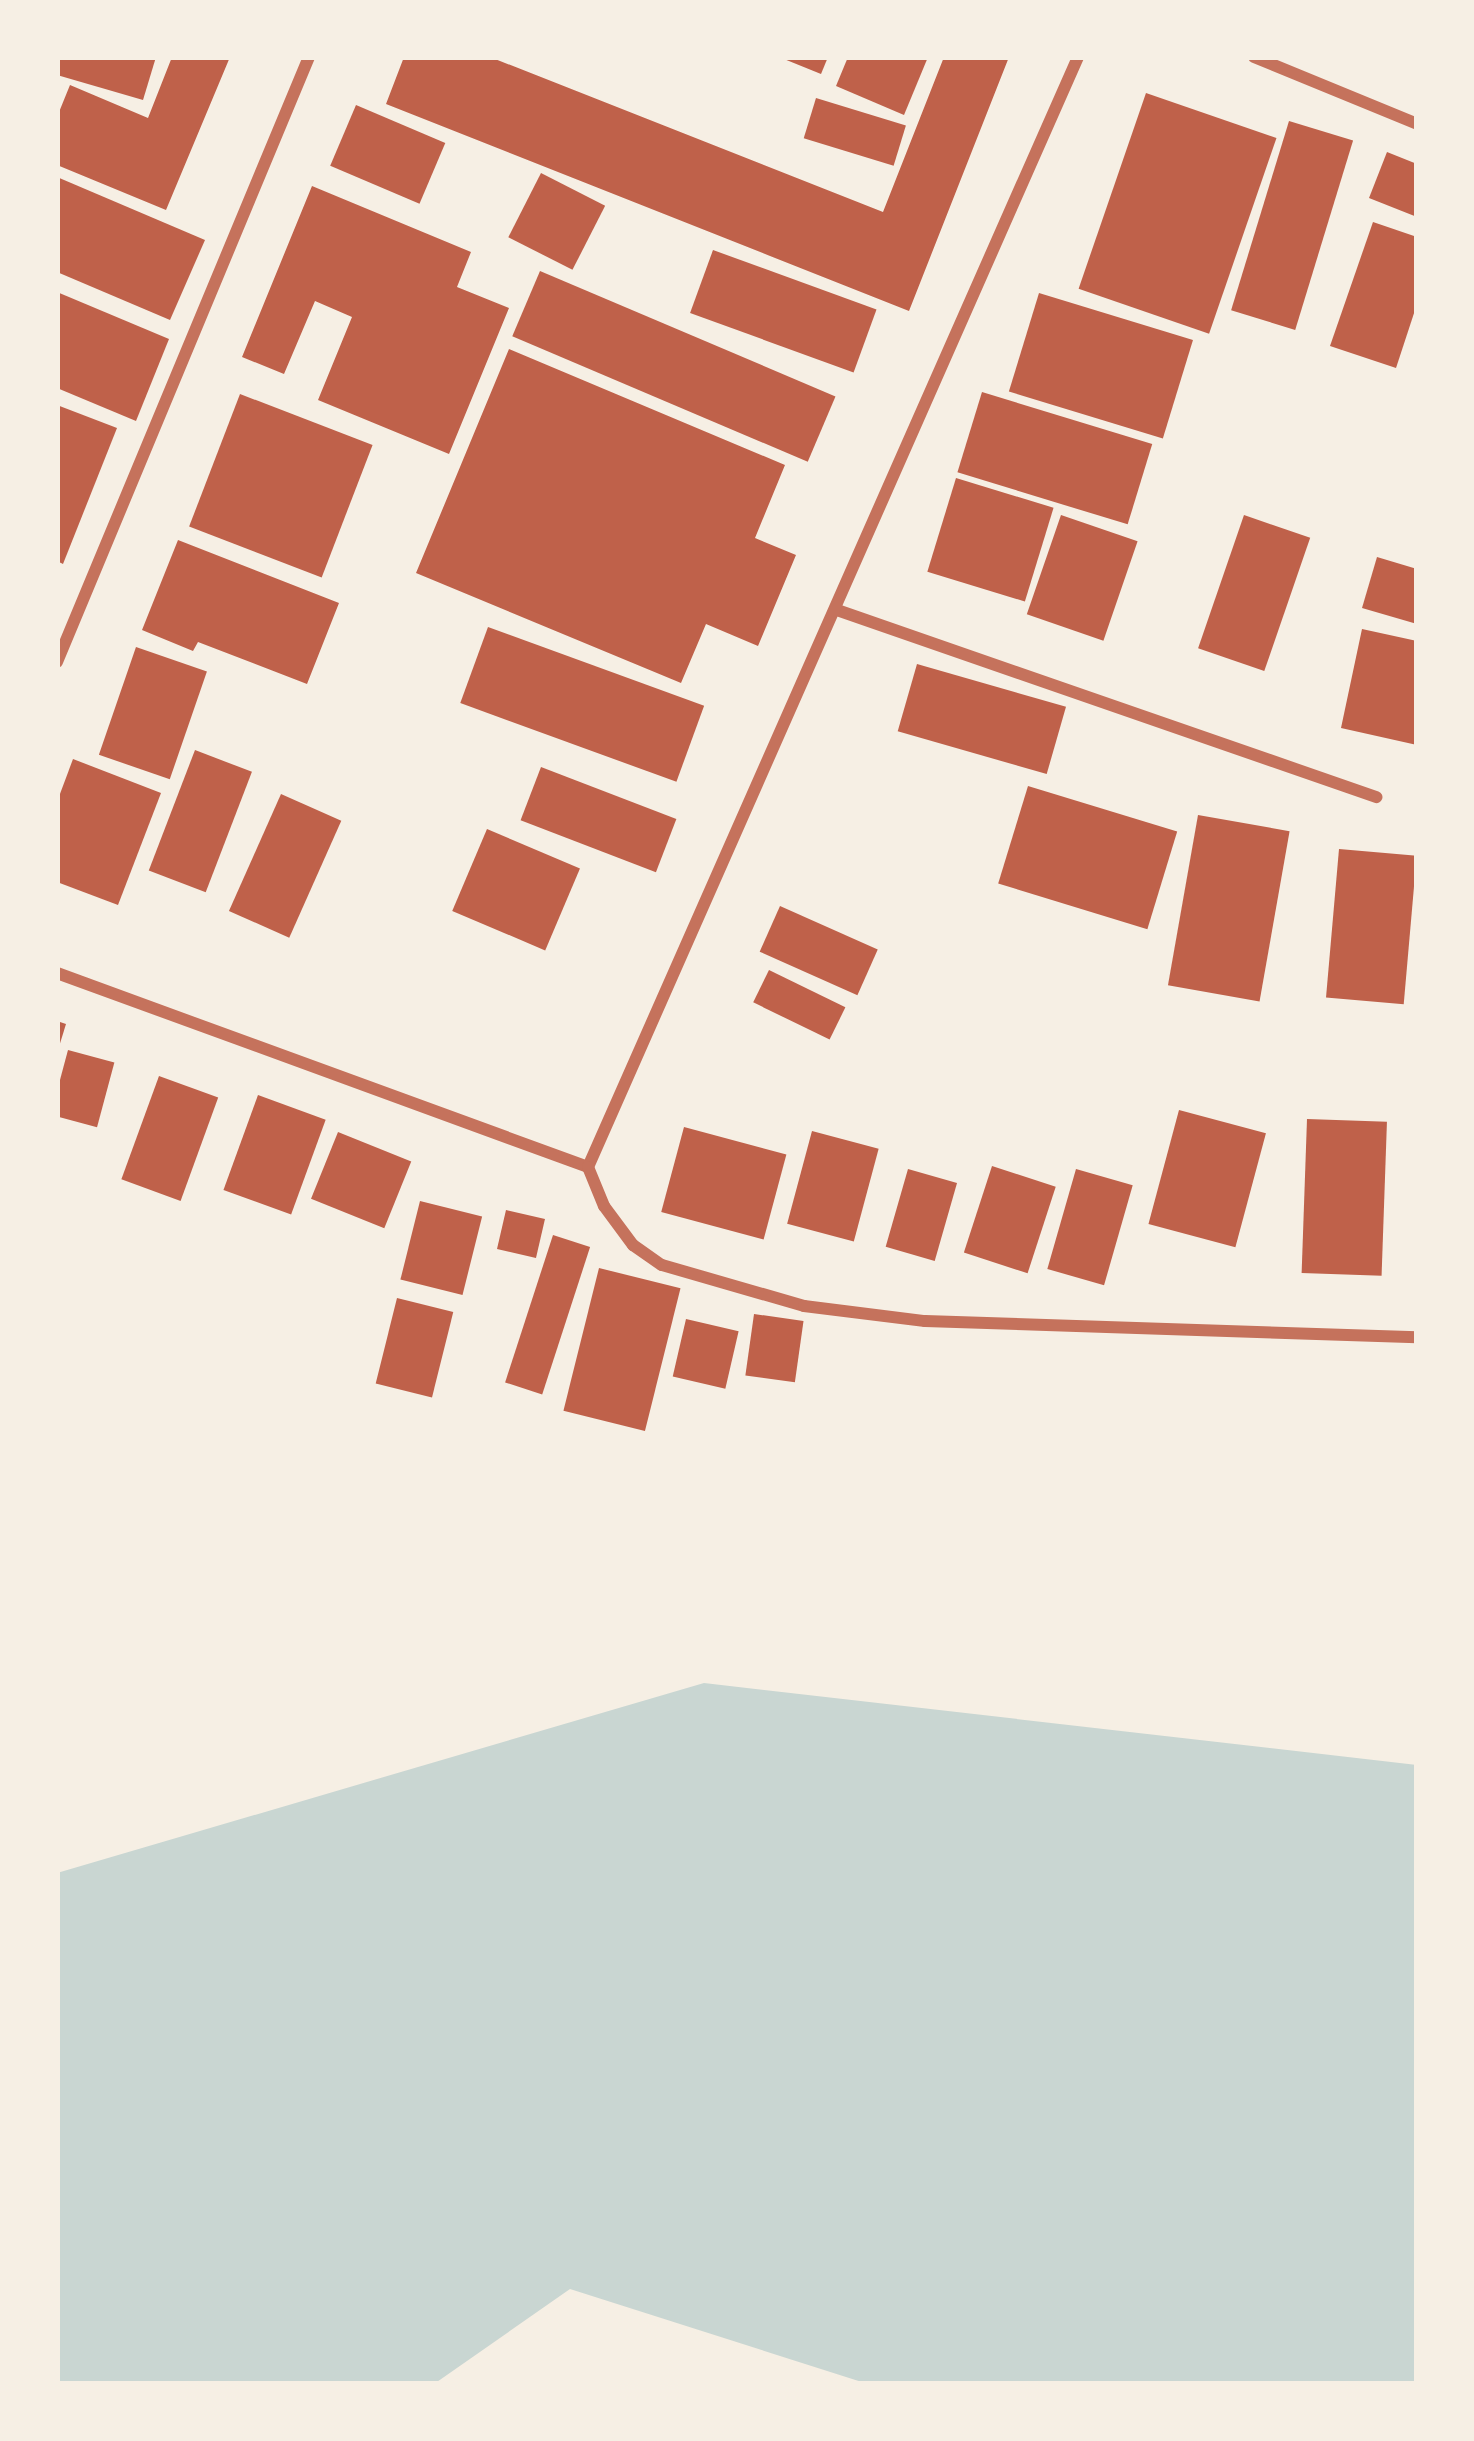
<!DOCTYPE html>
<html>
<head>
<meta charset="utf-8">
<style>
  body { margin:0 }
  #map { position:relative; width:1474px; height:2441px; overflow:hidden; background:#f6efe4; font-family:Manrope,sans-serif }
  div>[style] { position:absolute }
  [style*='--x'] { left:calc(var(--x)*1px); top:calc(var(--y)*1px); width:calc(var(--w)*1px); rotate:calc(var(--a)*1deg) }
  .water>* { inset:0; background:#c9d6d2 }
  .building>* { inset:0; background:#bf614a; transform-origin:0 0 }
  .minor>* { height:12px; margin:-6px; padding:0 6px; transform-origin:6px; border-radius:6px; background:#c5725c }
  span { translate:-50% -50%; white-space:nowrap; text-align:center; line-height:1.15; -webkit-text-stroke:10px #f6efe4; paint-order:stroke }
  .frame { position:absolute; inset:0; border:60px solid #f6efe4; pointer-events:none }
</style>
</head>
<body>
<div id="map">
  <div class="water">
    <div style="clip-path:polygon(704px 1683px,1417px 1765px,1417px 2384px,868px 2384px,570px 2289px,434px 2384px,57px 2384px,57px 1873px)"></div>
  </div>
  <div class="building">
    <div style="clip-path:polygon(57px 57px,156px 57px,143px 100px,57px 75px)"></div>
    <div style="clip-path:polygon(172px 57px,230px 57px,166px 210px,57px 165px,57px 117px,70px 85px,148px 118px)"></div>
    <div style="clip-path:polygon(404px 57px,490px 57px,883px 212px,944px 57px,1009px 57px,909px 311px,386px 104px)"></div>
    <div style="clip-path:polygon(779px 57px,828px 57px,821px 74px)"></div>
    <div style="clip-path:polygon(848px 57px,928px 57px,904px 115px,836px 86px)"></div>
    <div style="left:1146px;top:93px;width:138px;height:207px;rotate:19deg"></div>
    <div style="left:816px;top:98px;width:94px;height:42px;rotate:17deg"></div>
    <div style="left:356px;top:105px;width:97px;height:66px;rotate:23deg"></div>
    <div style="left:1289px;top:121px;width:67px;height:198px;rotate:17deg"></div>
    <div style="clip-path:polygon(1387px 152px,1417px 164px,1417px 217px,1369px 198px)"></div>
    <div style="left:541px;top:173px;width:72px;height:72px;rotate:27deg"></div>
    <div style="clip-path:polygon(57px 177px,205px 240px,170px 320px,57px 272px)"></div>
    <div style="clip-path:polygon(312px 186px,471px 252px,457px 287px,509px 308px,449px 454px,318px 400px,352px 317px,315px 301px,284px 374px,242px 357px)"></div>
    <div style="clip-path:polygon(1373px 222px,1417px 237px,1417px 304px,1396px 368px,1330px 346px)"></div>
    <div style="left:713px;top:250px;width:174px;height:67px;rotate:20deg"></div>
    <div style="left:540px;top:271px;width:321px;height:71px;rotate:23deg"></div>
    <div style="clip-path:polygon(57px 292px,169px 339px,136px 421px,57px 388px)"></div>
    <div style="left:1039px;top:293px;width:161px;height:103px;rotate:17deg"></div>
    <div style="clip-path:polygon(509px 349px,785px 465px,755px 538px,796px 555px,758px 646px,706px 624px,681px 683px,416px 573px)"></div>
    <div style="left:982px;top:392px;width:178px;height:84px;rotate:17deg"></div>
    <div style="left:240px;top:394px;width:142px;height:142px;rotate:21deg"></div>
    <div style="clip-path:polygon(57px 405px,117px 428px,63px 564px,57px 561px)"></div>
    <div style="left:956px;top:478px;width:102px;height:98px;rotate:17deg"></div>
    <div style="left:1061px;top:515px;width:81px;height:105px;rotate:19deg"></div>
    <div style="left:1244px;top:515px;width:70px;height:141px;rotate:19deg"></div>
    <div style="clip-path:polygon(178px 540px,339px 603px,307px 684px,198px 642px,193px 651px,142px 630px)"></div>
    <div style="clip-path:polygon(1377px 557px,1417px 569px,1417px 624px,1362px 608px)"></div>
    <div style="left:488px;top:627px;width:230px;height:81px;rotate:20deg"></div>
    <div style="clip-path:polygon(1362px 629px,1417px 641px,1417px 745px,1341px 728px)"></div>
    <div style="left:136px;top:647px;width:75px;height:114px;rotate:19deg"></div>
    <div style="left:917px;top:664px;width:155px;height:70px;rotate:16deg"></div>
    <div style="left:195px;top:750px;width:61px;height:129px;rotate:21deg"></div>
    <div style="clip-path:polygon(73px 759px,161px 793px,118px 905px,57px 882px,57px 802px)"></div>
    <div style="left:541px;top:767px;width:145px;height:57px;rotate:21deg"></div>
    <div style="left:1028px;top:786px;width:156px;height:102px;rotate:17deg"></div>
    <div style="left:281px;top:794px;width:66px;height:128px;rotate:24deg"></div>
    <div style="left:1198px;top:815px;width:93px;height:173px;rotate:10deg"></div>
    <div style="left:487px;top:829px;width:101px;height:89px;rotate:23deg"></div>
    <div style="left:1339px;top:849px;width:78px;height:149px;rotate:5deg"></div>
    <div style="left:780px;top:906px;width:107px;height:50px;rotate:24deg"></div>
    <div style="left:769px;top:970px;width:85px;height:36px;rotate:26deg"></div>
    <div style="clip-path:polygon(57px 1021px,66px 1024px,58px 1050px,57px 1050px)"></div>
    <div style="left:68px;top:1050px;width:48px;height:67px;rotate:15deg"></div>
    <div style="left:159px;top:1076px;width:63px;height:110px;rotate:20deg"></div>
    <div style="left:258px;top:1095px;width:72px;height:101px;rotate:20deg"></div>
    <div style="left:1179px;top:1110px;width:90px;height:118px;rotate:15deg"></div>
    <div style="left:1307px;top:1119px;width:80px;height:154px;rotate:2deg"></div>
    <div style="left:684px;top:1127px;width:106px;height:88px;rotate:15deg"></div>
    <div style="left:812px;top:1131px;width:69px;height:96px;rotate:15deg"></div>
    <div style="left:338px;top:1132px;width:79px;height:72px;rotate:22deg"></div>
    <div style="left:992px;top:1166px;width:67px;height:91px;rotate:18deg"></div>
    <div style="left:908px;top:1169px;width:51px;height:81px;rotate:16deg"></div>
    <div style="left:1076px;top:1169px;width:59px;height:104px;rotate:16deg"></div>
    <div style="left:420px;top:1201px;width:64px;height:81px;rotate:14deg"></div>
    <div style="left:506px;top:1210px;width:40px;height:40px;rotate:13deg"></div>
    <div style="left:553px;top:1235px;width:39px;height:155px;rotate:18deg"></div>
    <div style="left:599px;top:1268px;width:84px;height:147px;rotate:14deg"></div>
    <div style="left:397px;top:1298px;width:58px;height:88px;rotate:14deg"></div>
    <div style="left:754px;top:1314px;width:50px;height:62px;rotate:8deg"></div>
    <div style="left:686px;top:1319px;width:54px;height:59px;rotate:13deg"></div>
  </div>
  <div class="minor">
    <div style="--x:1254;--y:57;--w:176;--a:22.3"></div>
    <div style="--x:837;--y:610;--w:571;--a:19.13"></div>
    <div style="--x:57;--y:662;--w:655;--a:-67.39"></div>
    <div style="--x:57;--y:973;--w:565;--a:20.07"></div>
    <div style="--x:588;--y:1167;--w:1213;--a:-66.18"></div>
    <div style="--x:588;--y:1167;--w:42;--a:67.7"></div>
    <div style="--x:604;--y:1206;--w:49;--a:53.4"></div>
    <div style="--x:633;--y:1245;--w:35;--a:35"></div>
    <div style="--x:662;--y:1265;--w:148;--a:16.1"></div>
    <div style="--x:804;--y:1306;--w:122;--a:7.1"></div>
    <div style="--x:925;--y:1321;--w:492;--a:1.9"></div>
  </div>
  <div class="frame"></div>
</div>
</body>
</html>
